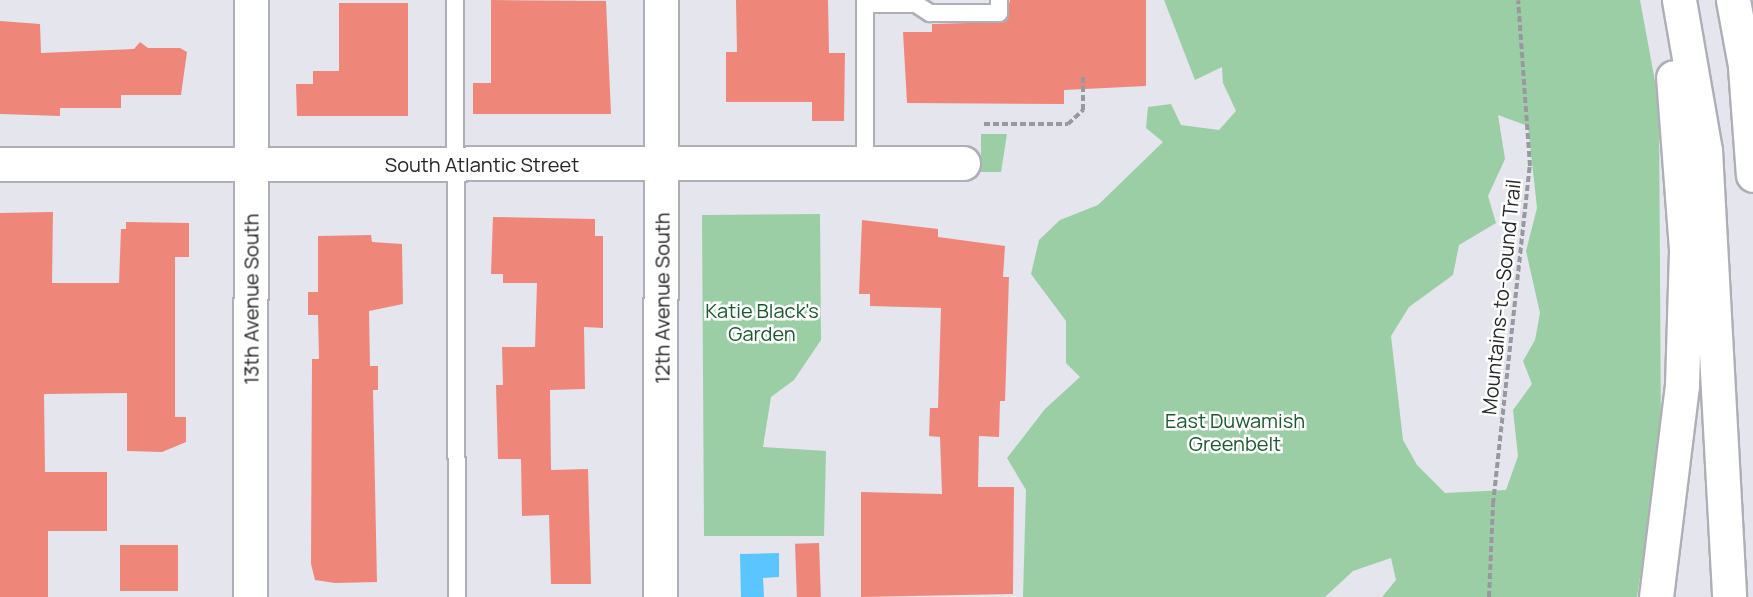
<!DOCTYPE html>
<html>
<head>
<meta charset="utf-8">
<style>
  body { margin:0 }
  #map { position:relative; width:1753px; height:597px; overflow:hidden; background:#e4e5ed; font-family:Manrope,sans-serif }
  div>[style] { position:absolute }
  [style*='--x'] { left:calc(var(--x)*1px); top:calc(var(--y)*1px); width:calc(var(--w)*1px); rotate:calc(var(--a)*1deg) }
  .green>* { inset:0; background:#9ccea5 }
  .water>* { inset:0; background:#5ac5ff }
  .building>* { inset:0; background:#ee877a; transform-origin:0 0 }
  .path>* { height:4px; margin-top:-2px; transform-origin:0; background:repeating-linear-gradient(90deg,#98999e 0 6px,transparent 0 9px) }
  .roads { filter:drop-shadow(2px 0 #aeafb6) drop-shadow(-2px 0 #aeafb6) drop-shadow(0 2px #aeafb6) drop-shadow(0 -2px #aeafb6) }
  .lane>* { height:16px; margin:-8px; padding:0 8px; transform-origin:8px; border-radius:8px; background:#fff }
  .street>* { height:33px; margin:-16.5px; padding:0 16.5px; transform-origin:16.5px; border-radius:16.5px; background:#fff }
  .secondary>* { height:33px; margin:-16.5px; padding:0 16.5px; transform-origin:16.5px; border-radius:16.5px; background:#fff }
  .highway>* { height:33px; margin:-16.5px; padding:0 16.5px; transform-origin:16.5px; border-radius:16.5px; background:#fff }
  span { translate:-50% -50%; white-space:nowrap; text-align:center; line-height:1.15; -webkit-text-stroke:5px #fff; paint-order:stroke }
  .street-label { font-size:20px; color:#242527 }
  .park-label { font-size:20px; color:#1b582d }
</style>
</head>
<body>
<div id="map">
  <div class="green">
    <div style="clip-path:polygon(evenodd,1164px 0,1640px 0,1659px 103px,1661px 438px,1637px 597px,1382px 597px,1396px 580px,1391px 558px,1353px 571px,1325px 597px,1023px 597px,1026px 490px,1007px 458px,1045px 409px,1080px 377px,1066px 363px,1066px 321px,1031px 274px,1039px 240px,1060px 220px,1098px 205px,1163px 142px,1146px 128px,1148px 107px,1171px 104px,1181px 125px,1219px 130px,1236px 111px,1223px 83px,1222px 67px,1195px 80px,1164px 0,1498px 115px,1528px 126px,1537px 208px,1526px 251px,1540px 313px,1535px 340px,1523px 361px,1532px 384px,1513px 410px,1518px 456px,1506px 490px,1445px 493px,1417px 465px,1403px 440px,1391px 336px,1409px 307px,1453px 275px,1459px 245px,1496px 223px,1488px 196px,1505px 159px,1498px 115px)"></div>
    <div style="clip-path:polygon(981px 134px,1007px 134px,1001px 172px,981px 172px)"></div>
    <div style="clip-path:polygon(820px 214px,821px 340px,794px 380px,771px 397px,763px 447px,826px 451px,824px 536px,704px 536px,702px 215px)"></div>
  </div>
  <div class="water">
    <div style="clip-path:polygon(779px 553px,779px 577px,763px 578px,764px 597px,741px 597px,740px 554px)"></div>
  </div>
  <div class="building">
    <div style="clip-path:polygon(491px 0,606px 1px,611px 114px,473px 114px,473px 83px,491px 83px)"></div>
    <div style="clip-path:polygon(736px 0,828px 0,829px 53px,845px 53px,844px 121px,812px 121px,812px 102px,726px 102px,726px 52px,737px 52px)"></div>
    <div style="clip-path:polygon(1010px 0,1146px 0,1146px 86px,1064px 90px,1064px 104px,907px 103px,903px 32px,932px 32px,932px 24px,1004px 22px)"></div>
    <div style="clip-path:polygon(339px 3px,408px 3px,408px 116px,297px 116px,296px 84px,313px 84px,313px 71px,339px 71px)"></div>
    <div style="clip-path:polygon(0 21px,40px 24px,41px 53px,134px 49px,140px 42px,148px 48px,180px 48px,187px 52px,181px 95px,121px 95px,121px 108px,60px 108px,60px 116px,0 114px)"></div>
    <div style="clip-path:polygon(53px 212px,52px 283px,119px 283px,121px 229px,126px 229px,126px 222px,189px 223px,189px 257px,175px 257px,175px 417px,186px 417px,186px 442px,162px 452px,127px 451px,127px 393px,44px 394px,45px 472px,107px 472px,107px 531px,48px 531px,48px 597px,0 597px,0 213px)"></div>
    <div style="clip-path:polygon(493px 217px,595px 219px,595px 236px,603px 236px,603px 328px,584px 327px,585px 389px,550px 390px,551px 470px,588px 469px,591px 584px,551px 584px,549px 515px,522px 516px,521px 459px,498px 459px,496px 385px,503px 385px,502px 347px,535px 347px,537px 283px,503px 283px,503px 274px,491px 274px)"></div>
    <div style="clip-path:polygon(862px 220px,938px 229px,938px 237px,1005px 246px,1003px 277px,1009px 277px,1005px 401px,1000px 401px,999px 437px,979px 436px,978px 487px,1014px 487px,1013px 594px,861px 597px,861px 492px,942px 494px,940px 437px,929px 436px,930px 408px,938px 408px,941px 308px,870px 306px,870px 294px,859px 294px)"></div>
    <div style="clip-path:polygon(371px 235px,372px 242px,402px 244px,403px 304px,369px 311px,370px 366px,378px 366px,378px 390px,373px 390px,377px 582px,335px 583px,315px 580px,311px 564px,312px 359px,319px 359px,318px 315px,308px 315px,308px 292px,318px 292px,318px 236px)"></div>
    <div style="left:819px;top:543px;width:54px;height:24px;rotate:88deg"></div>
    <div style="left:178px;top:545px;width:46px;height:58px;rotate:90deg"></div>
  </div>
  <div class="path">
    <div style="--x:984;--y:124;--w:84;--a:0"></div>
    <div style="--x:1068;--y:124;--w:21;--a:-43"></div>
    <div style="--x:1083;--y:110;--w:35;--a:-90"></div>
    <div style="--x:1489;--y:597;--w:93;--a:-87.5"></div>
    <div style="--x:1493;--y:504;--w:340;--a:-83.8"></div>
    <div style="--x:1530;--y:166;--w:166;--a:-94.1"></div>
  </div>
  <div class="roads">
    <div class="lane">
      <div style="--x:455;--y:0;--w:597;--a:89.81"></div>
      <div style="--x:865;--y:4;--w:51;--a:0"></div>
      <div style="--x:916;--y:4;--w:17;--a:33"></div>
      <div style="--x:930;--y:13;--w:69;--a:0"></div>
      <div style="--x:999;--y:13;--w:13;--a:-90"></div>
      <div style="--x:865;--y:163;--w:163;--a:-90"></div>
    </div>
    <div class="street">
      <div style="--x:0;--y:164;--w:963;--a:-0.06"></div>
      <div style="--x:250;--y:597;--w:597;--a:-89.9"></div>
    </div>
    <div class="secondary">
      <div style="--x:660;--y:597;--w:597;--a:-89.9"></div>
    </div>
    <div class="highway">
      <div style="--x:1679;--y:0;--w:152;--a:80.2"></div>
      <div style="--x:1705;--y:150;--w:448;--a:86.9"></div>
      <div style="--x:1733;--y:0;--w:88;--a:79.6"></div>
      <div style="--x:1745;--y:67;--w:108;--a:85.8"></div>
      <div style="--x:1656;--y:597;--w:213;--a:-83"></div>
      <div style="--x:1682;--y:386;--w:137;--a:-88.3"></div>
      <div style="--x:1686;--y:249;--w:172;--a:-94.3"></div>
    </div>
  </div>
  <div class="street-label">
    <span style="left:482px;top:164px">South Atlantic Street</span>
    <span style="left:1501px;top:297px;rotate:-84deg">Mountains-to-Sound Trail</span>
    <span style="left:662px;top:298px;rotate:-90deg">12th Avenue South</span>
    <span style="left:251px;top:299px;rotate:-90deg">13th Avenue South</span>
  </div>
  <div class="park-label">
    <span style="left:762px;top:322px">Katie Black's<br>Garden</span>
    <span style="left:1235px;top:432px">East Duwamish<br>Greenbelt</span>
  </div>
</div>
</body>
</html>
